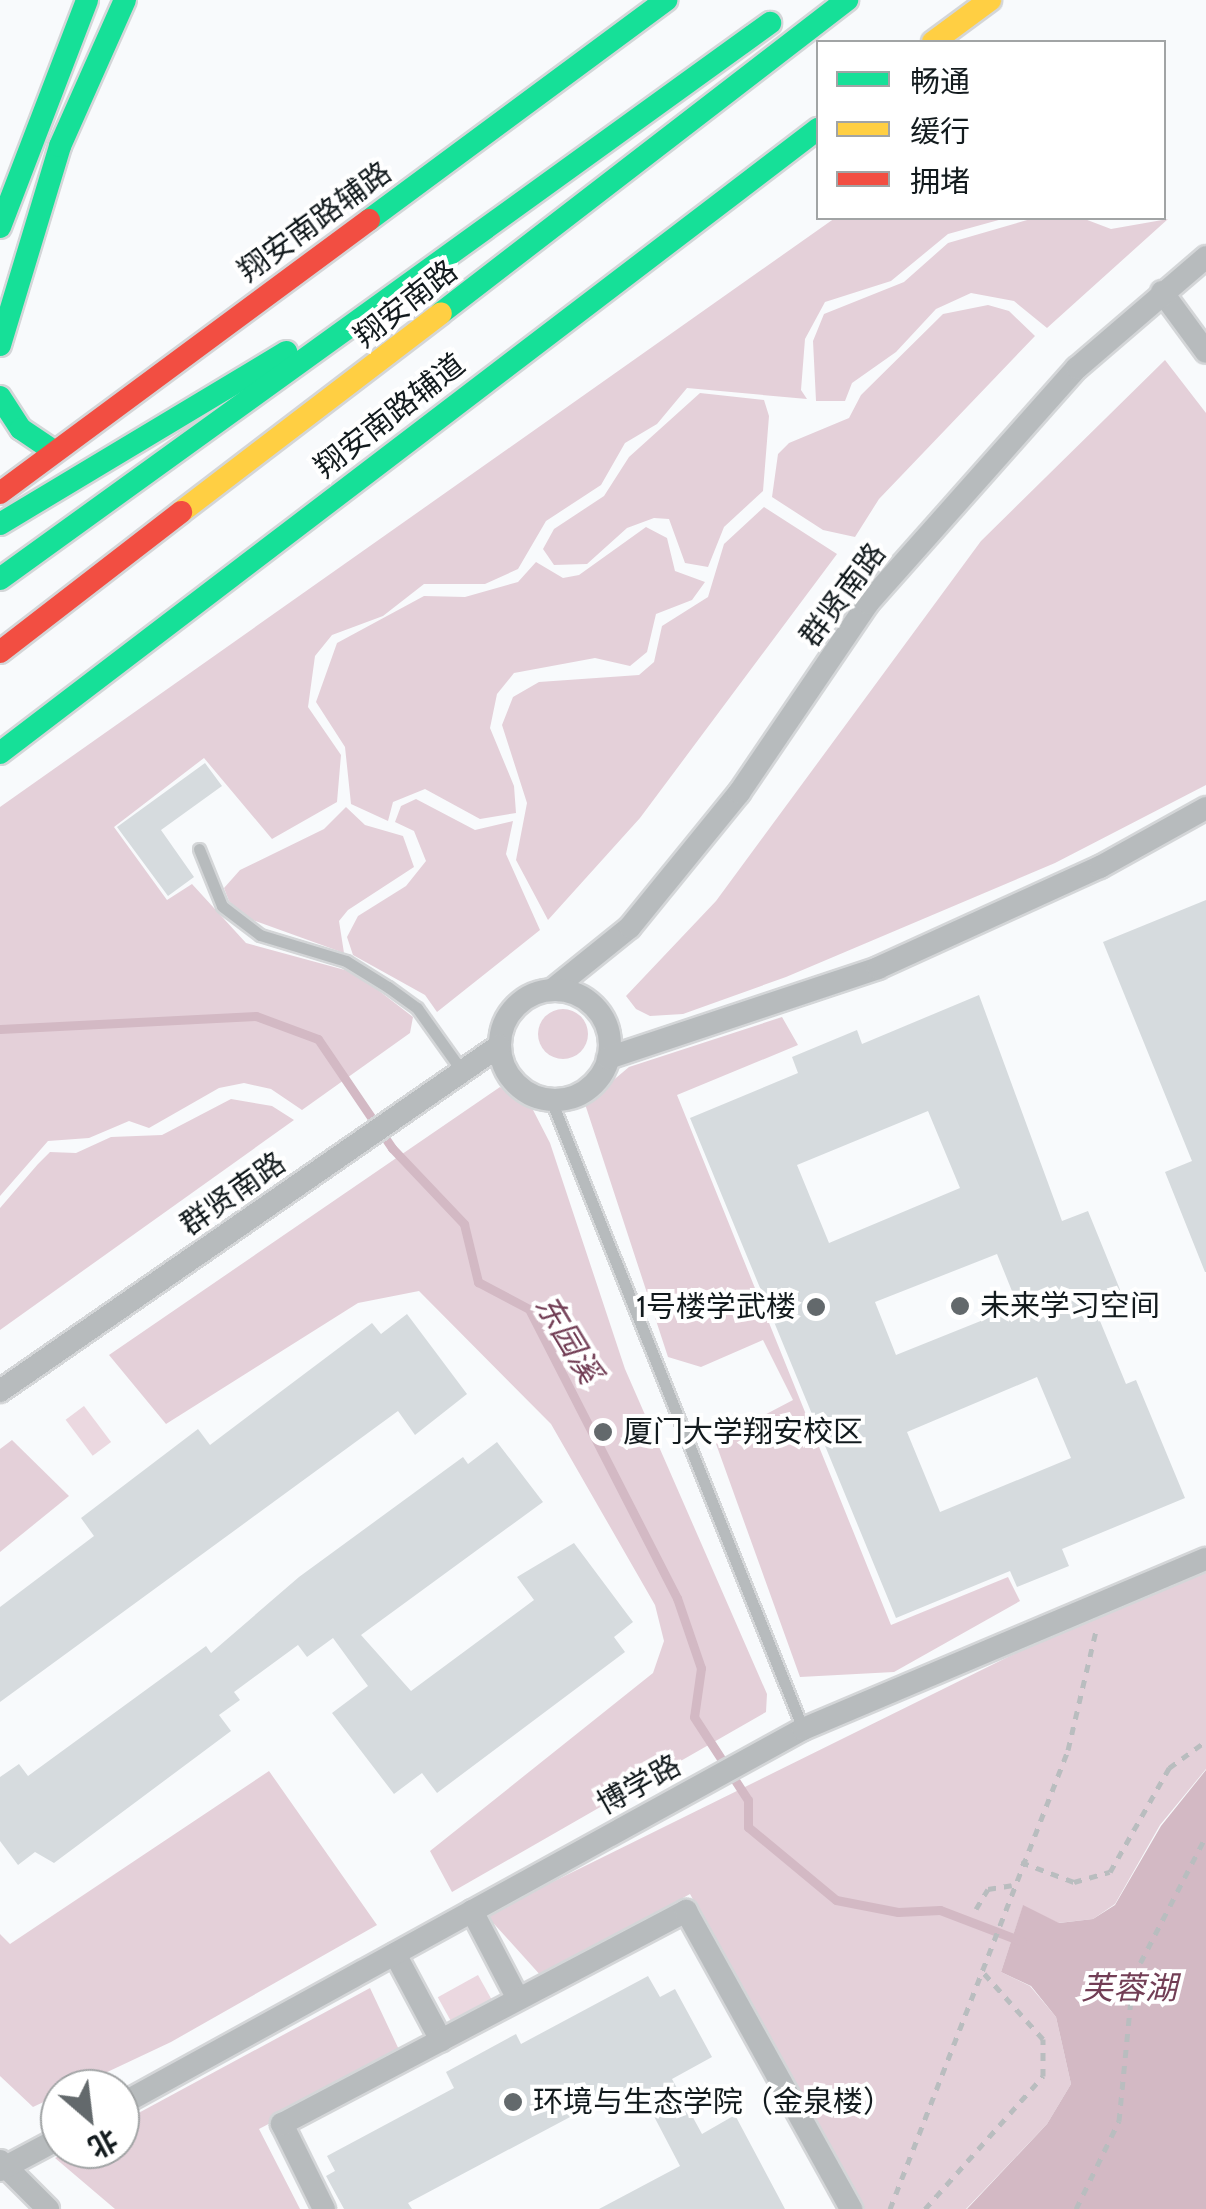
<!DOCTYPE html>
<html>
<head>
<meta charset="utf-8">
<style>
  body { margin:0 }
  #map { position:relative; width:1206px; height:2209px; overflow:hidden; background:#f8fafc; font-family:Cabin,"Noto Sans SC",sans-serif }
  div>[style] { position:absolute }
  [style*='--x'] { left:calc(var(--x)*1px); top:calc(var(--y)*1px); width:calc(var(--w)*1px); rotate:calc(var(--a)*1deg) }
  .green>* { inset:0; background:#ebd8e0; transform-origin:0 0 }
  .forest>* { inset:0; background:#e4d0d9 }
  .round { border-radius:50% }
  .water>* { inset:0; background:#d3b9c4 }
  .stream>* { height:9px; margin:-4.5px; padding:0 4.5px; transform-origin:4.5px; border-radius:4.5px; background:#d3b9c4 }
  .building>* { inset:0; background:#d6dbde }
  .path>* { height:5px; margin-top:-2.5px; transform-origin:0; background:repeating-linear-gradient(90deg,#b9bdbf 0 8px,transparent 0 16px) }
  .roads { filter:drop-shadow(2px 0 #d4d6d8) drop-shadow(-2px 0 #d4d6d8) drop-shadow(0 2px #d4d6d8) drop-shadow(0 -2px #d4d6d8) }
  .lane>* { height:11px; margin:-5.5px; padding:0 5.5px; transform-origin:5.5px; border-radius:5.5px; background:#b7bbbd }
  .street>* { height:22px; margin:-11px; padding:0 11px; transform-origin:11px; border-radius:11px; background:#b7bbbd }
  .street>.ring { margin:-11px; padding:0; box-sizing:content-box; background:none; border:22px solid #b7bbbd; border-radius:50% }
  .fast>* { height:22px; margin:-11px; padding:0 11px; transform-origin:11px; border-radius:11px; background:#16e098 }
  .slow>* { height:22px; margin:-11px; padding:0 11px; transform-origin:11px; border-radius:11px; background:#ffcf43 }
  .jam>* { height:22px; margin:-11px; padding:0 11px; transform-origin:11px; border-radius:11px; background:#f24e42 }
  .dots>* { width:28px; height:28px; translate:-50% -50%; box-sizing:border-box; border:5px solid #fff; border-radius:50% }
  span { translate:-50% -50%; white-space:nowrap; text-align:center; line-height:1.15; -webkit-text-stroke:8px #fff; paint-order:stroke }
  .street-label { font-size:30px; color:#131b1e }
  .poi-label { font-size:30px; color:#131b1e }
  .left { translate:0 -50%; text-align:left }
  .right { translate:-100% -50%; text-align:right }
  .water-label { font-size:32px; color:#723e55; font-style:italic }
  .legend { position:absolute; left:816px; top:40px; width:350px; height:180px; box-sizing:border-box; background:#fff; border:2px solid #a1a4a5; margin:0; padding:12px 18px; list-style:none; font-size:30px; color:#131b1e }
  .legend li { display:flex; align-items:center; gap:20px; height:50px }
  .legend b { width:50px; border:2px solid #a1a4a5 }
  .north { position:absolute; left:40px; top:2069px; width:100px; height:100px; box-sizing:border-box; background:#fff; border:2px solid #a1a4a5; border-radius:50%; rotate:152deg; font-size:28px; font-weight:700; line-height:40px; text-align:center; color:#131b1e }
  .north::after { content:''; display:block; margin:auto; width:35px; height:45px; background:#63696c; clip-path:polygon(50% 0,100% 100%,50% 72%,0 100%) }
</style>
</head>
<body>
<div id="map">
  <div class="green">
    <div style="left:84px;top:1406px;width:45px;height:23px;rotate:53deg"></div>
    <div style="left:478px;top:1975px;width:29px;height:46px;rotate:61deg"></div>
  </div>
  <div class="forest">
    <div style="clip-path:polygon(835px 218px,1006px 218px,948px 234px,891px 281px,825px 302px,805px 339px,801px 390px,807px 399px,687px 388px,657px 424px,625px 443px,601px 485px,546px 521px,518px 569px,485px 584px,424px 584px,383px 616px,332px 635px,315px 656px,308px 707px,341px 755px,337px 802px,272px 839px,204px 758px,114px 827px,167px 900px,192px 884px,246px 943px,356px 973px,413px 1017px,410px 1033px,302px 1110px,271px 1089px,244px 1083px,219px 1088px,149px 1128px,129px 1121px,89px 1138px,48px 1141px,0 1196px,0 807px)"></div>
    <div style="clip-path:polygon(1034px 218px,1082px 218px,1111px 229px,1168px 219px,1047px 328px,1014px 301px,971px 293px,936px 309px,896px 352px,852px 383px,845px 401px,816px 401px,813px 341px,824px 314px,904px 282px,948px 243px)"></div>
    <div style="clip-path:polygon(988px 305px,1009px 311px,1035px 336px,879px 499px,855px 537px,823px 530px,772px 497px,778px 454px,789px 443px,849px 418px,861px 395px,943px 314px)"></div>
    <div style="clip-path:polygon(1165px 360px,1206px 413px,1206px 785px,1055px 863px,786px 977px,683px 1014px,650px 1016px,636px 1009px,626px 996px,716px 901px,981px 541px)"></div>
    <div style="clip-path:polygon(700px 393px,764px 400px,769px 416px,763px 491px,724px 527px,708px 567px,685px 563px,669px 519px,654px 518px,627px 528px,587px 564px,554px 565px,543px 549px,554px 529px,604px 496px,629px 457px)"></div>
    <div style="clip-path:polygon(764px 507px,837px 554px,640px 818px,548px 920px,516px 860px,527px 803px,502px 725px,513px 697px,539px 682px,639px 675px,654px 662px,662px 626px,708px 597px,724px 544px)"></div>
    <div style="clip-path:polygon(646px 527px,667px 538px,675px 571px,705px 582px,692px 600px,656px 614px,647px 652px,630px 666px,595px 658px,514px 673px,497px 694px,490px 728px,514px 786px,516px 813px,480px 819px,425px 789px,393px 802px,388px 821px,351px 804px,345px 747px,316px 702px,337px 643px,424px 596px,465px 597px,518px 582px,536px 562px,563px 578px,579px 575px)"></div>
    <div style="clip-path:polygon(416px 799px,475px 830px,513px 821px,506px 854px,540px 930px,437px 1012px,425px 995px,353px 955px,347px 937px,358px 916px,406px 886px,426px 861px,414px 831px,395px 822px,401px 806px)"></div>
    <div style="clip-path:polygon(346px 807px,365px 825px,403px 836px,414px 867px,348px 910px,339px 921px,344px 953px,247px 918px,229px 901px,224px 888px,240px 870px,324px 829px)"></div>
    <div class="round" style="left:538px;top:1009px;width:50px;height:50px"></div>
    <div style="clip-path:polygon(782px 1017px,798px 1045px,677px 1095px,891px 1625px,1008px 1577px,1020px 1601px,894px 1672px,800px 1677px,715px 1441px,793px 1400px,763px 1340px,701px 1367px,668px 1357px,585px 1104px,629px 1067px)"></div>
    <div style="clip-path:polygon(500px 1087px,532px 1108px,550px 1143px,625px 1369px,767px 1694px,766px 1712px,452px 1892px,430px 1851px,653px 1673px,664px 1641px,655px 1605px,551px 1424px,419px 1291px,358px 1303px,166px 1424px,109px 1355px)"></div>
    <div style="clip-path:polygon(231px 1099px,272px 1106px,294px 1120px,0 1330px,0 1208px,38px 1164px,50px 1152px,76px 1153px,111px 1137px,162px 1135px)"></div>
    <div style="clip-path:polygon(12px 1440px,69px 1496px,0 1552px,0 1449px)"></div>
    <div style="clip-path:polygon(1206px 1572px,1206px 1769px,1160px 1825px,1115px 1904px,1093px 1919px,1058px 1923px,1023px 1906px,1001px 1972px,1030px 1986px,1056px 2017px,1071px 2084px,1047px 2124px,966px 2209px,863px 2209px,690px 1894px,542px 1977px,486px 1915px,1113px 1605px)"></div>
    <div style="clip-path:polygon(269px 1771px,377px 1925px,171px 2042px,33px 2107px,0 2076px,0 1934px,10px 1944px)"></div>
    <div style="clip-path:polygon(370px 1988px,401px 2054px,259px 2129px,300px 2209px,115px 2209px,55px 2158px,71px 2149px,120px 2149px,120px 2123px)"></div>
  </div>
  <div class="water">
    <div style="clip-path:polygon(1206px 1770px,1206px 2209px,967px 2209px,1047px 2124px,1071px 2084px,1056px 2017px,1031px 1986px,1001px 1972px,1023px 1905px,1059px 1923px,1093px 1919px,1115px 1905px,1161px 1826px)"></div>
  </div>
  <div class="stream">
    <div style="--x:0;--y:1029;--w:256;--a:-2.9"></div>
    <div style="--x:256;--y:1016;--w:66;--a:20.4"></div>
    <div style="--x:318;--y:1039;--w:132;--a:55.8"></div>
    <div style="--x:392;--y:1148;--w:105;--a:46.5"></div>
    <div style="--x:464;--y:1224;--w:60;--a:76.4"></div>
    <div style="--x:478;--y:1282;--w:58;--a:27.9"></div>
    <div style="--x:529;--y:1309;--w:325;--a:62.9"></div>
    <div style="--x:677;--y:1598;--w:74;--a:71.1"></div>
    <div style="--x:701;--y:1668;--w:49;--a:98.1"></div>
    <div style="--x:694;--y:1717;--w:99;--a:57"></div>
    <div style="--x:748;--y:1800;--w:27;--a:90"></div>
    <div style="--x:748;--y:1827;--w:114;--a:39.7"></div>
    <div style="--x:836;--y:1900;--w:63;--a:11"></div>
    <div style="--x:898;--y:1912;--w:42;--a:-2.7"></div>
    <div style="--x:940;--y:1910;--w:87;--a:20.9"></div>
  </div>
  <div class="building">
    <div style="clip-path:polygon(205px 763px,222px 786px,161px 830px,194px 877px,168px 896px,117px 827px)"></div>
    <div style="clip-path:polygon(1206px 900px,1206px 1272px,1205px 1272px,1165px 1172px,1192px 1161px,1103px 942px)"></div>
    <div style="clip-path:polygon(evenodd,979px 995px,1062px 1221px,1088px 1211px,1121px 1292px,1093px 1304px,1126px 1384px,1136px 1380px,1185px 1498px,1062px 1549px,1069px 1566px,1017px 1587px,1010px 1571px,896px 1618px,690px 1118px,798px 1073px,792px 1057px,857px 1030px,862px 1044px,979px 995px,928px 1111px,960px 1188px,829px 1243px,797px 1165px,928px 1111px,979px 995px,997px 1254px,1018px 1306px,896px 1355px,875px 1302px,997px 1254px,979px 995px,1037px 1377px,1071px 1458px,940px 1512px,907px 1432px,1037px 1377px)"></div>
    <div style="clip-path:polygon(407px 1314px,467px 1394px,415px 1435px,398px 1411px,0 1702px,0 1607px,94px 1536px,81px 1518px,198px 1429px,210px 1445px,372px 1323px,381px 1334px)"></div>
    <div style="clip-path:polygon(497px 1442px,543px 1502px,361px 1635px,411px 1691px,534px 1600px,517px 1577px,574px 1543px,633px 1622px,614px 1637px,625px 1652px,437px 1793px,422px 1773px,394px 1794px,332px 1713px,368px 1686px,333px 1638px,307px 1657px,298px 1645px,234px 1692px,240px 1700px,219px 1715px,231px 1731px,54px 1863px,35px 1852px,18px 1865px,0 1841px,0 1777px,19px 1764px,28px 1776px,206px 1646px,211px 1653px,299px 1577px,463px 1457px,468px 1464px)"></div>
    <div style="clip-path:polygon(648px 1976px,660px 1997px,675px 1989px,712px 2057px,672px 2079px,702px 2134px,735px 2115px,785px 2209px,599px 2209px,680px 2166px,636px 2082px,408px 2203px,412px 2209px,344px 2209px,326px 2176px,335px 2171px,327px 2156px,454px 2088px,446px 2072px,516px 2034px,521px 2044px)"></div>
  </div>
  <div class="path">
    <div style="--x:1021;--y:1862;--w:57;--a:20.7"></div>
    <div style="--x:1074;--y:1882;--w:37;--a:-16"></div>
    <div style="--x:1110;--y:1872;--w:120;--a:-60.4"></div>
    <div style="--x:1169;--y:1768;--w:46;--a:-36.1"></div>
    <div style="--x:976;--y:1909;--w:23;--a:-59"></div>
    <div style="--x:988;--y:1889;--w:24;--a:-9"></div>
    <div style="--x:890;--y:2209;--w:492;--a:-68.8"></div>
    <div style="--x:1068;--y:1750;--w:122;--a:-76.8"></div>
    <div style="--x:925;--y:2209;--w:178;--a:-48.4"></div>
    <div style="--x:1043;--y:2076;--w:37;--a:-90"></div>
    <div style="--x:1043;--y:2039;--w:93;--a:-131.9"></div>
    <div style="--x:1076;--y:2209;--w:98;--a:-64"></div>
    <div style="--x:1119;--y:2121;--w:145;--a:-84.4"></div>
    <div style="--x:1133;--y:1977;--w:159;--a:-62.6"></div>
  </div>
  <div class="roads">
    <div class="lane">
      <div style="--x:199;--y:849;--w:61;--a:68"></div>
      <div style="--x:222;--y:906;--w:48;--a:37.3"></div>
      <div style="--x:260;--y:935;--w:90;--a:16.8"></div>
      <div style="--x:346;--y:961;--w:49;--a:31.8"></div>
      <div style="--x:388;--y:987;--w:36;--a:36"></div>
      <div style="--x:417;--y:1008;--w:77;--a:54.5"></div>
      <div style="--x:551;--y:1100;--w:678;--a:68.17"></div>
    </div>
    <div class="street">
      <div style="--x:1162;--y:292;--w:74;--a:53.7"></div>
      <div style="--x:552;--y:990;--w:100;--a:-38.9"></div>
      <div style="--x:630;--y:927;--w:173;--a:-50.9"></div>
      <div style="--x:739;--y:793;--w:230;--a:-55.8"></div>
      <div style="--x:868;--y:603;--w:314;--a:-48.4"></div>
      <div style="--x:1077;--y:368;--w:170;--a:-40.7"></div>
      <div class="ring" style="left:500px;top:990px;width:88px;height:88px"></div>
      <div style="--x:608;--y:1058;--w:285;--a:-18.4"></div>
      <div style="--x:878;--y:968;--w:244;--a:-24.5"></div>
      <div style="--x:1100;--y:867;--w:121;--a:-29.1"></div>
      <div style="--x:0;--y:1391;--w:607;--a:-34.66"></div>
      <div style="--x:472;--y:1911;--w:99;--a:62.4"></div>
      <div style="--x:395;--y:1954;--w:98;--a:61.9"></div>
      <div style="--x:120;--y:2105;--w:780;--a:-28.83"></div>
      <div style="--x:803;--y:1729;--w:437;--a:-22.9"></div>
      <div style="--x:0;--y:2161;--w:68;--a:45"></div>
      <div style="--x:0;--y:2170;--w:68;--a:-28.1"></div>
      <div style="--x:324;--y:2209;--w:95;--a:-116.3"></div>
      <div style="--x:282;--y:2124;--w:457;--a:-27.8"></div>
      <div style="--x:686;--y:1911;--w:341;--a:61"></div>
    </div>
    <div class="fast">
      <div style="--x:369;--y:220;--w:370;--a:-36.5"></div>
      <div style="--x:0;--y:227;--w:243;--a:-69"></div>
      <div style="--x:441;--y:313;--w:513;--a:-37.63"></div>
      <div style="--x:0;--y:345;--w:208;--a:-73.2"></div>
      <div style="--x:60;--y:146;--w:160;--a:-66"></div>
      <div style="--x:0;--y:397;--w:38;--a:57"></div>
      <div style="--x:21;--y:429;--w:40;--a:34"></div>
      <div style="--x:0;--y:524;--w:334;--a:-31"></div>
      <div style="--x:0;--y:579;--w:950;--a:-35.83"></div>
      <div style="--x:0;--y:753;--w:1029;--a:-37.34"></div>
    </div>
    <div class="slow">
      <div style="--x:933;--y:42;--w:71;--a:-36.4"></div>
      <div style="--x:181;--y:512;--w:327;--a:-37.4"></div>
    </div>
    <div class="jam">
      <div style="--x:0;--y:493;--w:459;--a:-36.5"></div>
      <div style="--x:0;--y:652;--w:229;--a:-37.7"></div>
    </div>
  </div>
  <div class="dots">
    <div style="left:960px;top:1306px;background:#63696c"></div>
    <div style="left:816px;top:1307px;background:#63696c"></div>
    <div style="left:603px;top:1432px;background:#63696c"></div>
    <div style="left:513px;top:2102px;background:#63696c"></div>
  </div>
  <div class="street-label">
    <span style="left:315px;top:222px;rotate:-36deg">翔安南路辅路</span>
    <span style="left:406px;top:304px;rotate:-38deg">翔安南路</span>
    <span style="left:390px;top:416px;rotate:-38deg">翔安南路辅道</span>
    <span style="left:843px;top:595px;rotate:-53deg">群贤南路</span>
    <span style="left:233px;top:1194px;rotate:-35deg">群贤南路</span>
    <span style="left:639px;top:1785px;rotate:-29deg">博学路</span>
  </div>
  <div class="poi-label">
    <span class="left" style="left:980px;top:1306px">未来学习空间</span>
    <span class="right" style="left:796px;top:1307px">1号楼学武楼</span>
    <span class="left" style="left:623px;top:1432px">厦门大学翔安校区</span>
    <span class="left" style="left:533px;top:2102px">环境与生态学院（金泉楼）</span>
  </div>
  <div class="water-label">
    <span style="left:568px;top:1339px;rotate:59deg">东园溪</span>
    <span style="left:1129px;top:1988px">芙蓉湖</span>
  </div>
  <ul class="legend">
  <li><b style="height:12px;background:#16e098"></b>畅通</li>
  <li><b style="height:12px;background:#ffcf43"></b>缓行</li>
  <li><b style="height:12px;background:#f24e42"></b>拥堵</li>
  </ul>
  <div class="north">北</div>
</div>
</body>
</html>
